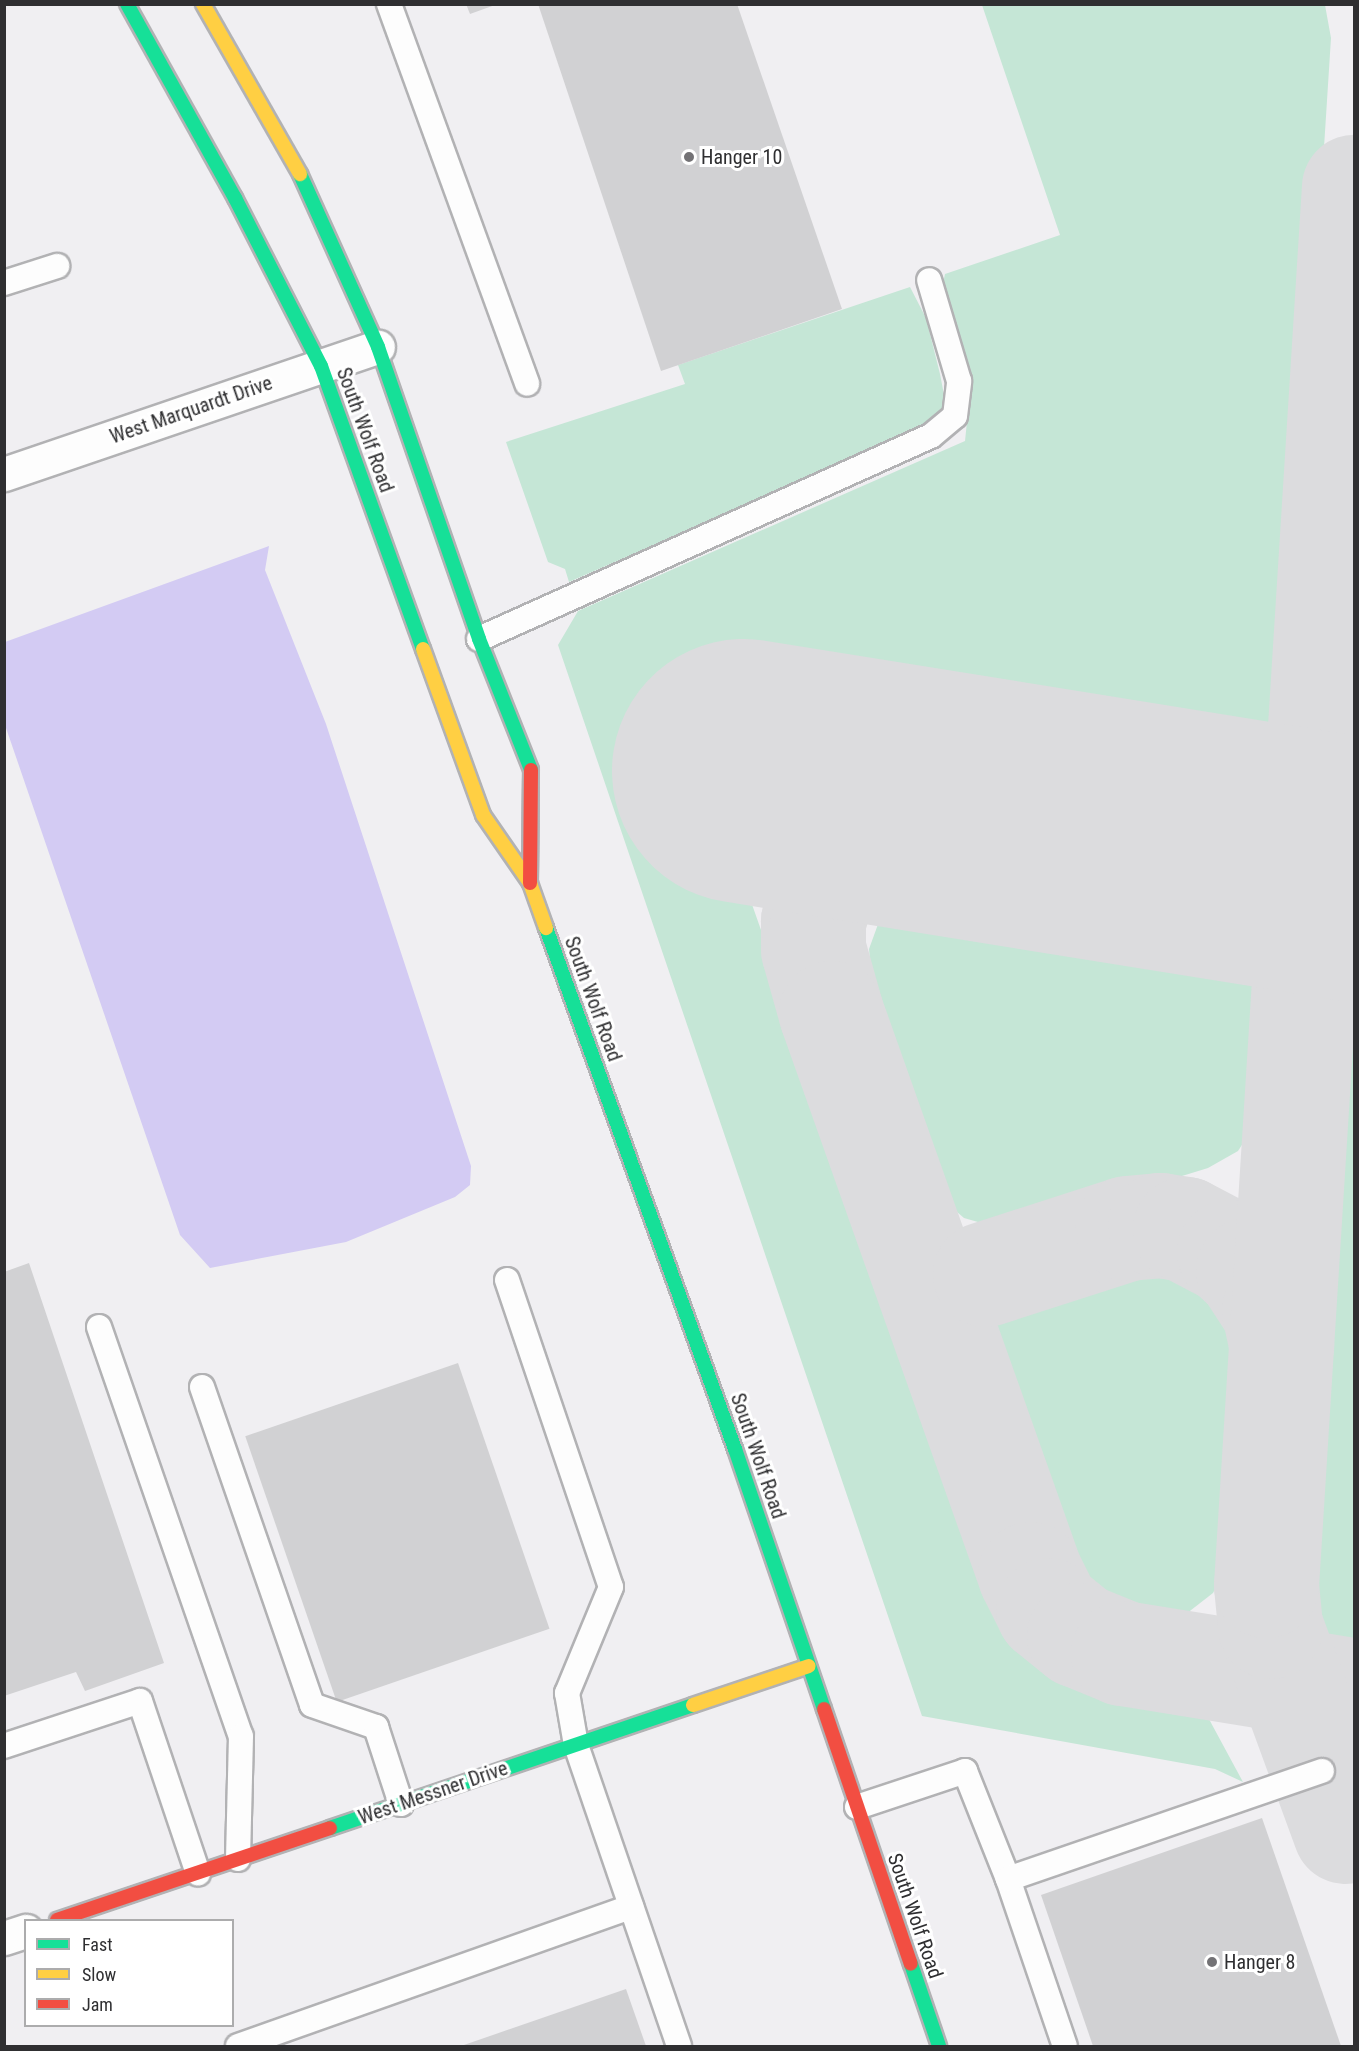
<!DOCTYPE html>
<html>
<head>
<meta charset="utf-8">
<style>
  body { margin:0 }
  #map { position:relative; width:1359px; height:2051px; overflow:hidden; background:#f0eff2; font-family:"Roboto Condensed",sans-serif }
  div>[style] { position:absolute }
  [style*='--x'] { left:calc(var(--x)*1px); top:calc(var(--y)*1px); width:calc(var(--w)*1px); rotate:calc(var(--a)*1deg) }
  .green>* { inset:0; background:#c5e6d6 }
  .water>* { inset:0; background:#d3cbf3 }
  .taxiway>* { height:105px; margin:-52.5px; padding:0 52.5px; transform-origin:52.5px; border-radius:52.5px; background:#dcdcde }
  .runway>* { height:264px; margin:-132px; padding:0 132px; transform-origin:132px; border-radius:132px; background:#dcdcde }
  .building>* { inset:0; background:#d1d1d3; transform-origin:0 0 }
  .roads { filter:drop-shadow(2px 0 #b2b2b4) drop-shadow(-2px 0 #b2b2b4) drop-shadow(0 2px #b2b2b4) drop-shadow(0 -2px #b2b2b4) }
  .lane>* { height:24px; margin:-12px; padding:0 12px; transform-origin:12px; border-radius:12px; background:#fdfdfd }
  .street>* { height:33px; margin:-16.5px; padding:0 16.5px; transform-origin:16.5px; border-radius:16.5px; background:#fdfdfd }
  .fast>* { height:14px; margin:-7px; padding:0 7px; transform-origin:7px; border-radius:7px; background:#16e098 }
  .slow>* { height:14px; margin:-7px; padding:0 7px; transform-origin:7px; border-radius:7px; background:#ffcf43 }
  .jam>* { height:14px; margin:-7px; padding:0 7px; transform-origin:7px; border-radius:7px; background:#f24e42 }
  .dots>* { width:16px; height:16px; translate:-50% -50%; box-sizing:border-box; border:3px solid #fff; border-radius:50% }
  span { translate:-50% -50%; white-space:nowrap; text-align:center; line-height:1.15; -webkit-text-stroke:6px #fff; paint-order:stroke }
  .poi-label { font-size:20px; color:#2f2f31 }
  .left { translate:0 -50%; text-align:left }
  .street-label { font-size:20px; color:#2f2f31 }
  .frame { position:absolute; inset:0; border:6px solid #2f2f31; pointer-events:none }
  .legend { position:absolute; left:24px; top:1919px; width:210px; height:108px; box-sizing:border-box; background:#fff; border:2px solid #acacad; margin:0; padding:8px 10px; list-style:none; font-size:18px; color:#2f2f31 }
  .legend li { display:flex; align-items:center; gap:12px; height:30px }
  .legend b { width:30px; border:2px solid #acacad }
</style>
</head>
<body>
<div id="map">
  <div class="green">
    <div style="clip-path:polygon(982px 5px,1325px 5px,1331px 38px,1285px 758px,1269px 776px,1246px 785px,751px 709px,729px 839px,993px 1590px,1015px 1630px,1040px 1658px,1073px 1677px,1203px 1708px,1243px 1782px,1215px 1769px,922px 1716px,558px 645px,578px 611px,965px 441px,969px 402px,961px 347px,942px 288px,945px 274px,1060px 235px)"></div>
    <div style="clip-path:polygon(910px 287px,926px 318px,940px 374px,945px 400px,939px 420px,569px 582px,565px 569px,548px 562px,506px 442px,685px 384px,678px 365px)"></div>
    <div style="clip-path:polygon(963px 878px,1251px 922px,1270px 965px,1273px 1019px,1265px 1109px,1238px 1151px,1208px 1168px,1006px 1230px,964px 1218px,943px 1200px,873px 993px,869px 949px,881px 916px,908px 891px,933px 879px)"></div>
    <div style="clip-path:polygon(1354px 985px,1354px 1652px,1335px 1642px,1308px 1610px,1295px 1573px,1334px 1025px,1345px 994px)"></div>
    <div style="clip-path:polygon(1132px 1261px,1184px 1268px,1224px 1297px,1247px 1337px,1249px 1357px,1229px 1564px,1213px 1593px,1186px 1614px,1155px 1624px,1121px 1620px,1092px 1605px,1071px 1582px,992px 1343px,995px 1318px,1010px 1298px)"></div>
  </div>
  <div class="water">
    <div style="clip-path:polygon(269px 546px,265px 570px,326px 724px,471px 1166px,470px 1185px,455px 1197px,346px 1242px,210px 1268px,180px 1235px,5px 725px,5px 642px)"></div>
  </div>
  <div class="taxiway">
    <div style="--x:1001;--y:813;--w:122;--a:172.5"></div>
    <div style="--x:880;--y:829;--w:41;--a:142"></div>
    <div style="--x:848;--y:854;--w:45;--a:125.1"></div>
    <div style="--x:822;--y:891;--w:31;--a:107"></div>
    <div style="--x:813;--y:921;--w:28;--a:90"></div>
    <div style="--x:813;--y:949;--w:66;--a:74.3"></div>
    <div style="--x:831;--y:1013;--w:595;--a:70.47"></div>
    <div style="--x:1030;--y:1574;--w:40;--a:63.4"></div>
    <div style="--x:1048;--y:1610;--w:40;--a:39"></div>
    <div style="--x:1079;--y:1635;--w:48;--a:22.2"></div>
    <div style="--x:1123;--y:1653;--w:232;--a:9.2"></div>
    <div style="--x:985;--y:1274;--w:149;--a:-17.9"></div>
    <div style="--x:1127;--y:1228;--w:33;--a:-5"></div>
    <div style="--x:1160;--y:1225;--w:25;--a:9"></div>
    <div style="--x:1185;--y:1229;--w:50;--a:27.6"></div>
    <div style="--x:1229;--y:1252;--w:26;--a:43"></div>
    <div style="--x:1248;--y:1270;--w:48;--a:57"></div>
    <div style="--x:1274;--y:1310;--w:35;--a:78"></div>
    <div style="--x:1345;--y:1831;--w:218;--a:-110.1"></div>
    <div style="--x:1270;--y:1626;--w:41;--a:-95.6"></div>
    <div style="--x:1266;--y:1585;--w:1401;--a:-86.4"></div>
  </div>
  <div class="runway">
    <div style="--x:744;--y:771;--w:618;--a:9.13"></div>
  </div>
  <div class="building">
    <div style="clip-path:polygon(466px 4px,495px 4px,495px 5px,470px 14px)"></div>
    <div style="clip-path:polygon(538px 4px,737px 4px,842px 309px,661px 371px)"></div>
    <div style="clip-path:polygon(29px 1263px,164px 1663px,85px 1691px,76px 1672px,4px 1696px,4px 1272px)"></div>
    <div style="left:458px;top:1363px;width:281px;height:225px;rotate:71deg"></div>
    <div style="clip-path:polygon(1262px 1818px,1341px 2046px,1093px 2046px,1041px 1895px)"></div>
    <div style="clip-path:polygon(626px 1989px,646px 2046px,461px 2046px)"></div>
  </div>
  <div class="roads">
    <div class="lane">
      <div style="--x:389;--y:4;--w:404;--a:70"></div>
      <div style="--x:4;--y:283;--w:56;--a:-17.8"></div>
      <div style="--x:479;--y:639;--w:495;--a:-24.2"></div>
      <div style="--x:931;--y:436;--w:31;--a:-40"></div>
      <div style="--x:955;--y:416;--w:35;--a:-83"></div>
      <div style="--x:959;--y:381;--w:105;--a:-106.5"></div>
      <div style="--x:507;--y:1280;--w:324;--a:71.3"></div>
      <div style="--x:611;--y:1587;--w:115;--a:112.5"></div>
      <div style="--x:567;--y:1693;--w:53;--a:80.2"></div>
      <div style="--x:576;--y:1745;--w:318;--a:71.1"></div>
      <div style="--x:99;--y:1327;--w:433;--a:70.9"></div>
      <div style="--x:241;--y:1736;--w:123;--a:91.4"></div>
      <div style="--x:202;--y:1387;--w:336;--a:70.9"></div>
      <div style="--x:312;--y:1705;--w:68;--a:19"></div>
      <div style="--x:376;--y:1727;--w:81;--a:72"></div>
      <div style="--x:4;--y:1746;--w:143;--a:-18.3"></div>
      <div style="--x:140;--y:1701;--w:182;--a:71.4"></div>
      <div style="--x:857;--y:1807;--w:114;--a:-18.4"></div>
      <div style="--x:965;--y:1771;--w:116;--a:68.3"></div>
      <div style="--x:1008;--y:1879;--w:176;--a:71.2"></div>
      <div style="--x:1008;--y:1879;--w:332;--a:-19"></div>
      <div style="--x:238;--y:2046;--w:417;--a:-19.5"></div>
    </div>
    <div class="street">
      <div style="--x:4;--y:474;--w:395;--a:-18.8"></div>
      <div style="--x:4;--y:1938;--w:23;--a:-18"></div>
    </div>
    <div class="fast">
      <div style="--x:127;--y:4;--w:222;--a:60.9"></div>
      <div style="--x:235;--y:198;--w:189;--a:62.9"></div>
      <div style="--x:321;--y:366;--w:301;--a:70.2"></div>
      <div style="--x:300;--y:174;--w:190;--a:65.7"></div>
      <div style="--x:378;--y:347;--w:309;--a:70.9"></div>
      <div style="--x:479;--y:639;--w:141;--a:68.3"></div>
      <div style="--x:546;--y:928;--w:554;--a:70.06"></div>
      <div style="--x:735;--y:1449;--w:275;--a:71.1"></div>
      <div style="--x:330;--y:1828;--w:383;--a:-18.7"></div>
      <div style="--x:911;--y:1964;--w:87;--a:71.1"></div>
    </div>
    <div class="slow">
      <div style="--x:203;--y:4;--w:196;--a:60.3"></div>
      <div style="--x:423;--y:649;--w:177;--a:70.1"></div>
      <div style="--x:483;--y:815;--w:83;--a:55.3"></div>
      <div style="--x:530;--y:883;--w:48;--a:70.4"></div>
      <div style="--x:693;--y:1705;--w:122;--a:-18.6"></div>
    </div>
    <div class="jam">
      <div style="--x:530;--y:883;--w:113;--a:-89.5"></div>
      <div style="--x:824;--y:1709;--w:269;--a:71.2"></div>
      <div style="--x:57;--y:1920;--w:288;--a:-18.6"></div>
    </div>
  </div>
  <div class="dots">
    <div style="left:689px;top:157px;background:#737275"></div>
    <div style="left:1212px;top:1962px;background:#737275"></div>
  </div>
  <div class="poi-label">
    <span class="left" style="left:701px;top:157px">Hanger 10</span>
    <span class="left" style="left:1224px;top:1962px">Hanger 8</span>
  </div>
  <div class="street-label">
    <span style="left:191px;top:410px;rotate:-19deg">West Marquardt Drive</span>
    <span style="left:365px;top:430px;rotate:70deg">South Wolf Road</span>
    <span style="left:593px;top:999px;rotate:70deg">South Wolf Road</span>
    <span style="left:758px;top:1456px;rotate:71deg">South Wolf Road</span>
    <span style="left:433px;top:1793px;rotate:-19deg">West Messner Drive</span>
    <span style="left:915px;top:1916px;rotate:71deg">South Wolf Road</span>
  </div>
  <div class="frame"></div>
  <ul class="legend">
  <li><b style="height:8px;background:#16e098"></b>Fast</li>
  <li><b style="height:8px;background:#ffcf43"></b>Slow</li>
  <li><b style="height:8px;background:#f24e42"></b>Jam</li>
  </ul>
</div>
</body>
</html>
